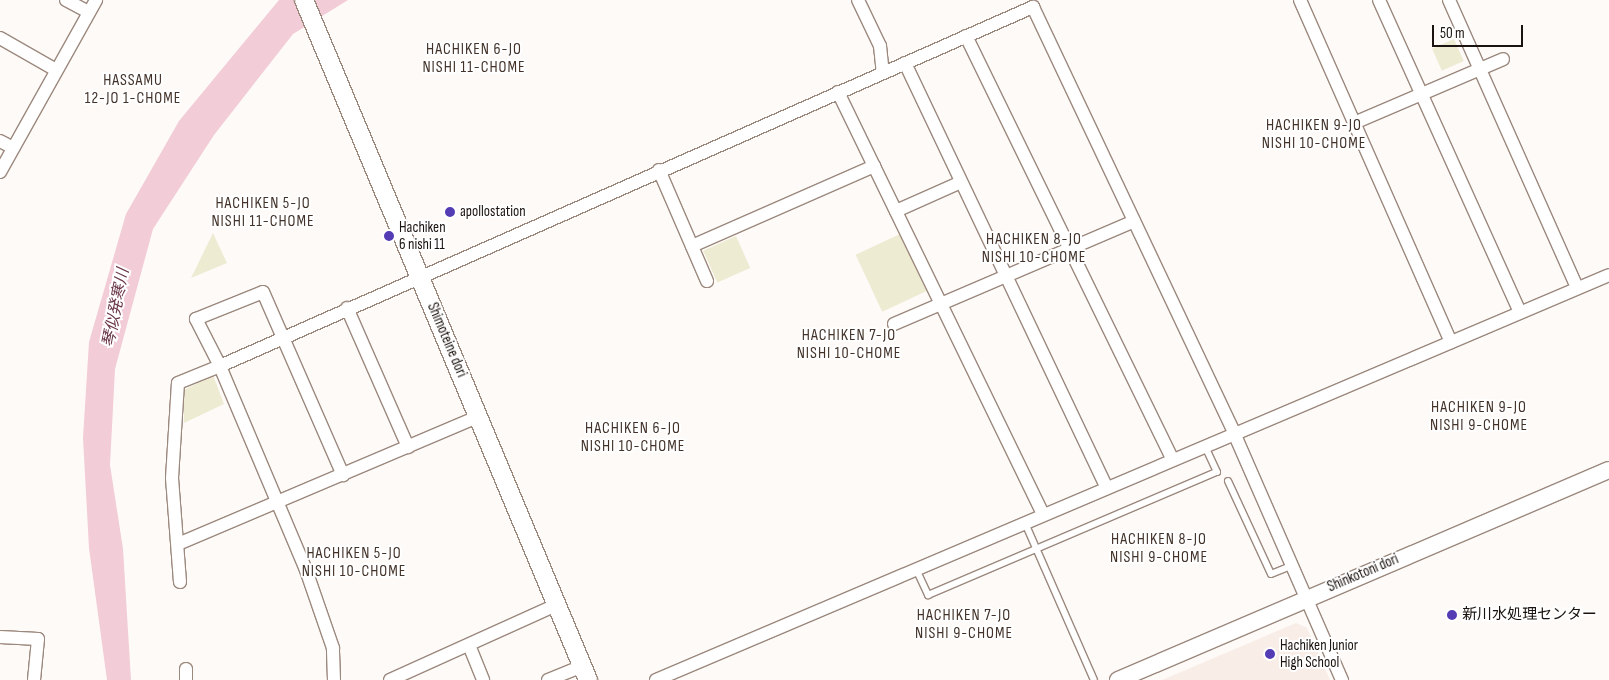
<!DOCTYPE html>
<html>
<head>
<meta charset="utf-8">
<style>
  body { margin:0 }
  #map { position:relative; width:1609px; height:680px; overflow:hidden; background:#fefaf8; font-family:"Sofia Sans Condensed","Noto Sans JP",sans-serif }
  div>[style] { position:absolute }
  [style*='--x'] { left:calc(var(--x)*1px); top:calc(var(--y)*1px); width:calc(var(--w)*1px); rotate:calc(var(--a)*1deg) }
  .built>* { inset:0; background:#f8ede7 }
  .green>* { inset:0; background:#eeebd3; transform-origin:0 0 }
  .water>* { inset:0; background:#f2ccd6 }
  .roads { filter:drop-shadow(1px 0 #9c897e) drop-shadow(-1px 0 #9c897e) drop-shadow(0 1px #9c897e) drop-shadow(0 -1px #9c897e) }
  .service>* { height:6px; margin:-3px; padding:0 3px; transform-origin:3px; border-radius:3px; background:#fff }
  .minor>* { height:12px; margin:-6px; padding:0 6px; transform-origin:6px; border-radius:6px; background:#fff }
  .tertiary>* { height:16px; margin:-8px; padding:0 8px; transform-origin:8px; border-radius:8px; background:#fff }
  .secondary>* { height:18px; margin:-9px; padding:0 9px; transform-origin:9px; border-radius:9px; background:#fff }
  .dots>* { width:14px; height:14px; translate:-50% -50%; box-sizing:border-box; border:2px solid #fff; border-radius:50% }
  span { translate:-50% -50%; white-space:nowrap; text-align:center; line-height:1.15; -webkit-text-stroke:4px #fff; paint-order:stroke }
  .poi-label { font-size:15px; color:#1a130f }
  .left { translate:0 -50%; text-align:left }
  .street-label { font-size:15px; color:#1a130f }
  .neighbourhood-label { font-size:16px; color:#423229; letter-spacing:1px }
  .water-label { font-size:16px; color:#6a3747; font-style:italic }
  .scale { position:absolute; left:1432px; top:25px; width:91px; height:22px; box-sizing:border-box; border:2px solid #1a130f; border-top:0; padding-left:6px; font-size:15px; line-height:18px; white-space:nowrap; color:#1a130f; -webkit-text-stroke:4px #fff; paint-order:stroke }
</style>
</head>
<body>
<div id="map">
  <div class="built">
    <div style="clip-path:polygon(1296px 623px,1307px 628px,1330px 680px,1162px 680px)"></div>
  </div>
  <div class="green">
    <div style="left:1454px;top:39px;width:24px;height:24px;rotate:66deg"></div>
    <div style="clip-path:polygon(213px 233px,227px 263px,191px 278px)"></div>
    <div style="left:900px;top:234px;width:63px;height:49px;rotate:65deg"></div>
    <div style="left:736px;top:236px;width:35px;height:36px;rotate:66deg"></div>
    <div style="clip-path:polygon(213px 375px,224px 404px,184px 423px,184px 390px)"></div>
  </div>
  <div class="water">
    <div style="clip-path:polygon(279px 0,348px 0,293px 34px,214px 135px,153px 229px,115px 369px,110px 465px,123px 549px,131px 680px,107px 680px,89px 548px,83px 438px,89px 342px,126px 214px,179px 121px)"></div>
  </div>
  <div class="roads">
    <div class="service">
      <div style="--x:1228;--y:481;--w:102;--a:65.2"></div>
      <div style="--x:1271;--y:574;--w:24;--a:-22"></div>
      <div style="--x:1025;--y:523;--w:171;--a:66.3"></div>
      <div style="--x:916;--y:569;--w:29;--a:65"></div>
      <div style="--x:928;--y:595;--w:314;--a:-23.1"></div>
      <div style="--x:1217;--y:472;--w:29;--a:-115"></div>
    </div>
    <div class="minor">
      <div style="--x:66;--y:0;--w:26;--a:28"></div>
      <div style="--x:858;--y:0;--w:51;--a:64.4"></div>
      <div style="--x:880;--y:46;--w:27;--a:84"></div>
      <div style="--x:1300;--y:0;--w:374;--a:66.2"></div>
      <div style="--x:1379;--y:0;--w:342;--a:65.7"></div>
      <div style="--x:1449;--y:0;--w:315;--a:66"></div>
      <div style="--x:966;--y:36;--w:470;--a:64"></div>
      <div style="--x:0;--y:38;--w:64;--a:29.7"></div>
      <div style="--x:905;--y:63;--w:469;--a:64.6"></div>
      <div style="--x:838;--y:92;--w:469;--a:64.1"></div>
      <div style="--x:1354;--y:123;--w:162;--a:-23.2"></div>
      <div style="--x:0;--y:141;--w:15;--a:28"></div>
      <div style="--x:659;--y:170;--w:121;--a:66.6"></div>
      <div style="--x:0;--y:172;--w:197;--a:-60.8"></div>
      <div style="--x:896;--y:211;--w:71;--a:-24"></div>
      <div style="--x:692;--y:246;--w:199;--a:-23.7"></div>
      <div style="--x:347;--y:308;--w:152;--a:66.3"></div>
      <div style="--x:894;--y:324;--w:261;--a:-23.2"></div>
      <div style="--x:178;--y:544;--w:327;--a:-23"></div>
      <div style="--x:180;--y:582;--w:104;--a:-94.4"></div>
      <div style="--x:172;--y:478;--w:95;--a:-86.4"></div>
      <div style="--x:178;--y:383;--w:45;--a:-22"></div>
      <div style="--x:220;--y:366;--w:53;--a:-117.1"></div>
      <div style="--x:196;--y:319;--w:72;--a:-21.9"></div>
      <div style="--x:263;--y:292;--w:200;--a:66.4"></div>
      <div style="--x:0;--y:637;--w:38;--a:3"></div>
      <div style="--x:38;--y:639;--w:41;--a:95.6"></div>
      <div style="--x:469;--y:645;--w:38;--a:68"></div>
      <div style="--x:186;--y:669;--w:11;--a:90"></div>
      <div style="--x:334;--y:680;--w:32;--a:-92"></div>
      <div style="--x:333;--y:648;--w:83;--a:-109.1"></div>
      <div style="--x:306;--y:570;--w:221;--a:-112.9"></div>
      <div style="--x:220;--y:366;--w:889;--a:-23.83"></div>
      <div style="--x:1033;--y:7;--w:471;--a:64.7"></div>
      <div style="--x:1234;--y:433;--w:270;--a:66.4"></div>
      <div style="--x:390;--y:680;--w:184;--a:-24.3"></div>
      <div style="--x:548;--y:680;--w:37;--a:-22"></div>
      <div style="--x:656;--y:680;--w:1035;--a:-23.02"></div>
    </div>
    <div class="tertiary">
      <div style="--x:1118;--y:680;--w:534;--a:-23.16"></div>
    </div>
    <div class="secondary">
      <div style="--x:304;--y:0;--w:737;--a:67.33"></div>
    </div>
  </div>
  <div class="dots">
    <div style="left:450px;top:212px;background:#543cb4"></div>
    <div style="left:389px;top:236px;background:#543cb4"></div>
    <div style="left:1452px;top:615px;background:#543cb4"></div>
    <div style="left:1270px;top:654px;background:#543cb4"></div>
  </div>
  <div class="poi-label">
    <span class="left" style="left:460px;top:212px">apollostation</span>
    <span class="left" style="left:399px;top:236px">Hachiken<br>6 nishi 11</span>
    <span class="left" style="left:1462px;top:615px">新川水処理センター</span>
    <span class="left" style="left:1280px;top:654px">Hachiken Junior<br>High School</span>
  </div>
  <div class="street-label">
    <span style="left:447px;top:340px;rotate:67deg">Shimoteine dori</span>
    <span style="left:1363px;top:573px;rotate:-23deg">Shinkotoni dori</span>
  </div>
  <div class="neighbourhood-label">
    <span style="left:474px;top:59px">HACHIKEN 6-JO<br>NISHI 11-CHOME</span>
    <span style="left:133px;top:90px">HASSAMU<br>12-JO 1-CHOME</span>
    <span style="left:1314px;top:135px">HACHIKEN 9-JO<br>NISHI 10-CHOME</span>
    <span style="left:263px;top:213px">HACHIKEN 5-JO<br>NISHI 11-CHOME</span>
    <span style="left:1034px;top:249px">HACHIKEN 8-JO<br>NISHI 10-CHOME</span>
    <span style="left:849px;top:345px">HACHIKEN 7-JO<br>NISHI 10-CHOME</span>
    <span style="left:1479px;top:417px">HACHIKEN 9-JO<br>NISHI 9-CHOME</span>
    <span style="left:633px;top:438px">HACHIKEN 6-JO<br>NISHI 10-CHOME</span>
    <span style="left:1159px;top:549px">HACHIKEN 8-JO<br>NISHI 9-CHOME</span>
    <span style="left:354px;top:563px">HACHIKEN 5-JO<br>NISHI 10-CHOME</span>
    <span style="left:964px;top:625px">HACHIKEN 7-JO<br>NISHI 9-CHOME</span>
  </div>
  <div class="water-label">
    <span style="left:117px;top:308px;rotate:-79deg">琴似発寒川</span>
  </div>
  <div class="scale">50 m</div>
</div>
</body>
</html>
